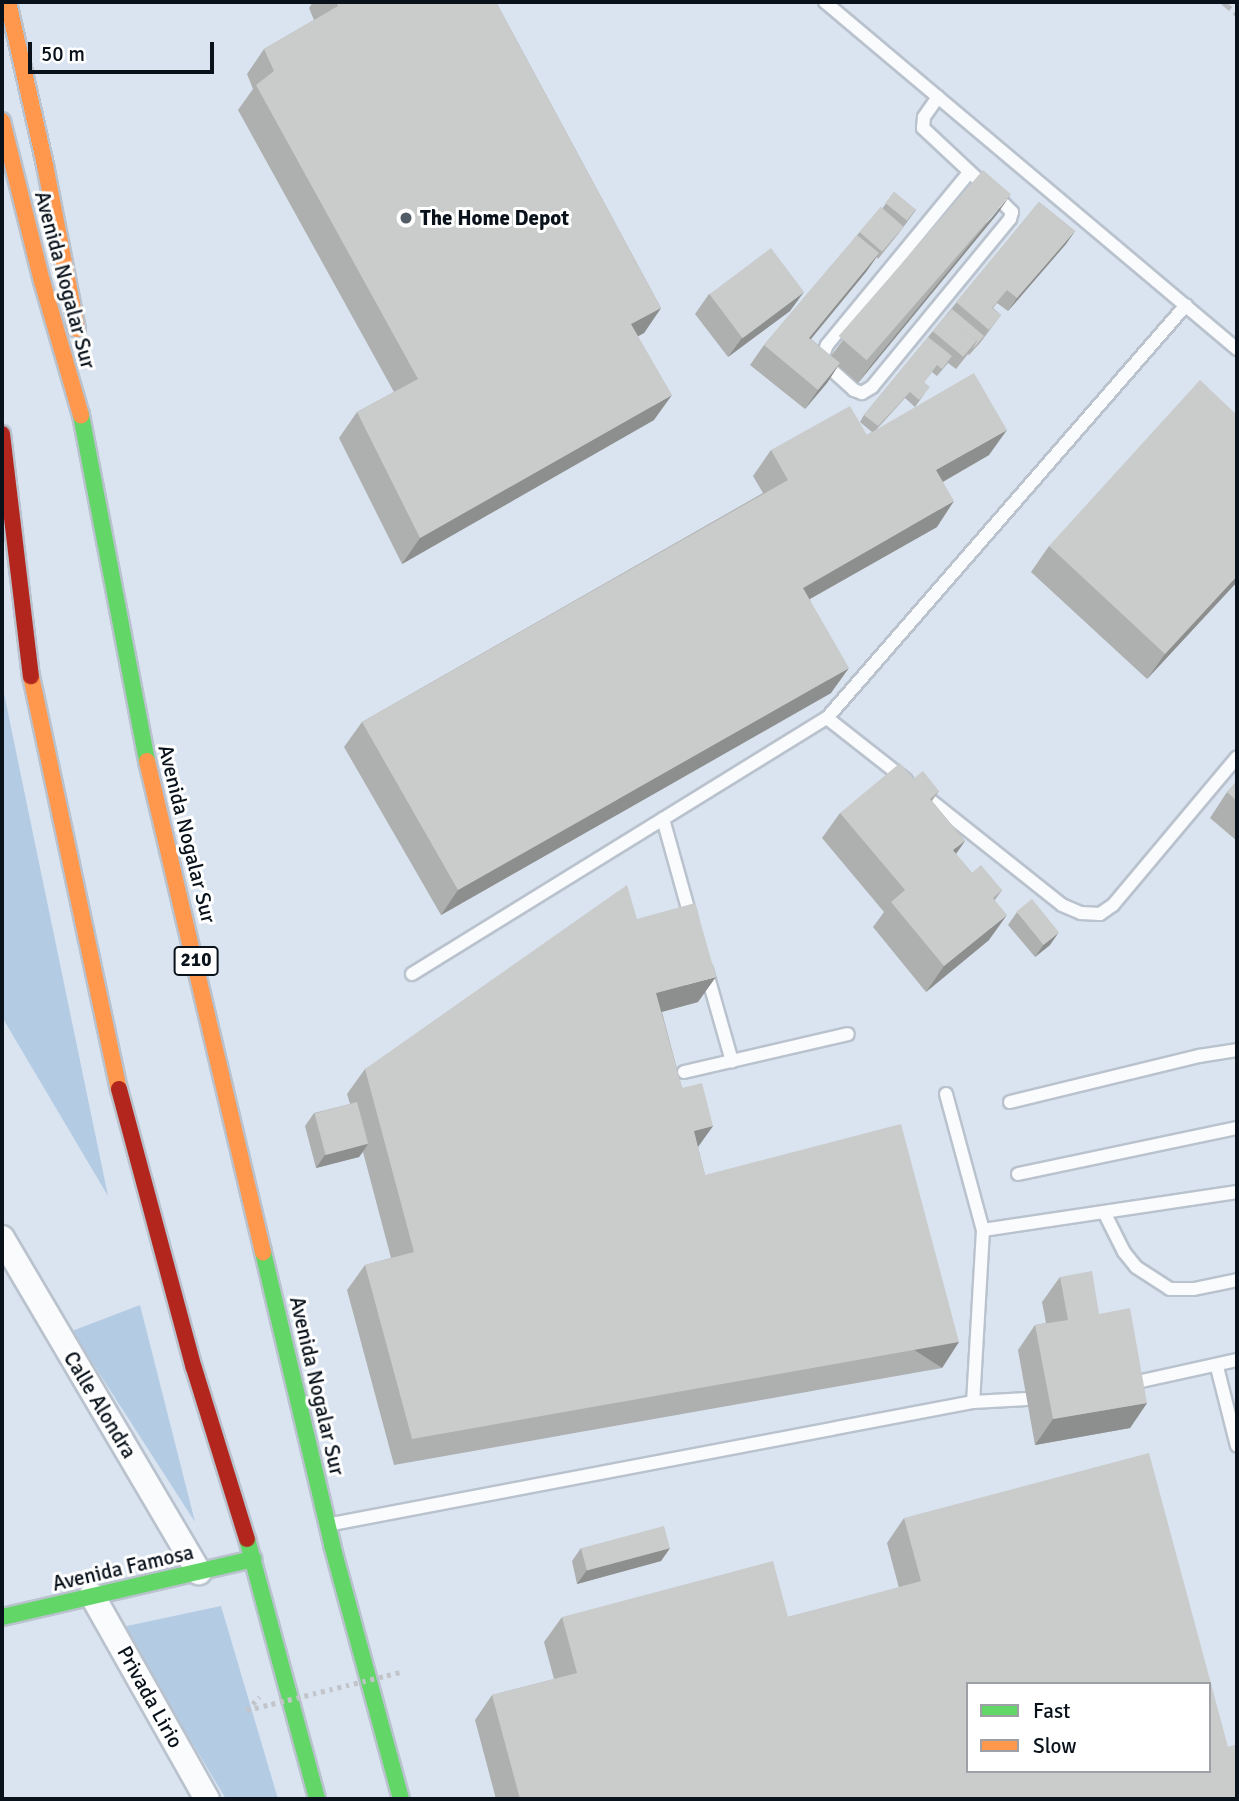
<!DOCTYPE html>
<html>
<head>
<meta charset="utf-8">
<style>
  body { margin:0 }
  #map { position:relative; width:1239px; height:1801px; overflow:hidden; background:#d9e4f0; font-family:Signika,sans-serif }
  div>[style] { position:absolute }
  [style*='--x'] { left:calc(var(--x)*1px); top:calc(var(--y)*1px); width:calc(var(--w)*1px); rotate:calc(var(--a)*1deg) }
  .green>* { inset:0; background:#b4cbe4 }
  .path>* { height:4.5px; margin-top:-2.25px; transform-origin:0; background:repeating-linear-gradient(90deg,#c1c4c9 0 3.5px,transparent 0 8.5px) }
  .roads { filter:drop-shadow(2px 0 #b9c2cd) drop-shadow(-2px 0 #b9c2cd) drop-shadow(0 2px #b9c2cd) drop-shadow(0 -2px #b9c2cd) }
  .lane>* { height:12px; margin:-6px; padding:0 6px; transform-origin:6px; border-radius:6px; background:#f9fbfd }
  .street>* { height:24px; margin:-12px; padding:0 12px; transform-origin:12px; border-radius:12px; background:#f9fbfd }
  .fast>* { height:16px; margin:-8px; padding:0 8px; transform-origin:8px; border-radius:8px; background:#63d668 }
  .slow>* { height:16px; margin:-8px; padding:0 8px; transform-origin:8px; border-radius:8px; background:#ff974d }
  .jam>* { height:16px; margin:-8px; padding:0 8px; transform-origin:8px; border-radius:8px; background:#b3261e }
  .rail>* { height:5px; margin-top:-2.5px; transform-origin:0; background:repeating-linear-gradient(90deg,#babcc0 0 10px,transparent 0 15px) }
  .path-bridge>* { height:4.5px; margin-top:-2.25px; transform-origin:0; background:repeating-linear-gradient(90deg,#c1c4c9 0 3.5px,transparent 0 8.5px) }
  .wall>* { inset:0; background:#aeafaf }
  .shaded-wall>* { inset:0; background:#8d8e8e; transform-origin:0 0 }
  .building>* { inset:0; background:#cacbcb; transform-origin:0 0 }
  .dots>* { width:19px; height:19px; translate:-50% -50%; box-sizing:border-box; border:4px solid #fff; border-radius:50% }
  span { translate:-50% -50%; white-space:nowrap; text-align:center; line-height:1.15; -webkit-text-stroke:6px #fff; paint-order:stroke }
  .shield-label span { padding:2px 5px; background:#fff; border:2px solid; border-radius:5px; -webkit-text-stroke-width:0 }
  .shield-label { font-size:19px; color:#09121b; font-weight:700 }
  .poi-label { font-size:21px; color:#09121b; font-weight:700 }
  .left { translate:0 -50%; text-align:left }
  .street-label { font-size:21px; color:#09121b }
  .frame { position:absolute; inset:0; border:4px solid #09121b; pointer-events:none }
  .legend { position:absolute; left:966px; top:1682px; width:245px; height:91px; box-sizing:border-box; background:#fff; border:2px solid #9da0a4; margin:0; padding:9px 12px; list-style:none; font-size:21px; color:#09121b }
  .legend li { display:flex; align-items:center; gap:14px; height:35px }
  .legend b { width:35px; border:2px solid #9da0a4 }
  .scale { position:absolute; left:28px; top:42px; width:186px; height:32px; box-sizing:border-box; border:4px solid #09121b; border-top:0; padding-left:9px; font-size:21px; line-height:24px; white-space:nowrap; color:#09121b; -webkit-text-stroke:5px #fff; paint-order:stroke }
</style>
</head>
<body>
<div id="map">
  <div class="green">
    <div style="clip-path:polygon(2px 684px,108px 1196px,2px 1017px)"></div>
    <div style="clip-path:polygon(140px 1305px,195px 1522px,72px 1331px)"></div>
    <div style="clip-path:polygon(221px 1606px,278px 1799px,226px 1799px,122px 1627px)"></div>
  </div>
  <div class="path">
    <div style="--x:247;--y:1710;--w:18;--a:-47"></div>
  </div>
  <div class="roads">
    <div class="lane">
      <div style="--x:825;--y:2;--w:539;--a:40.11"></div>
      <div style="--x:938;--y:97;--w:24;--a:125"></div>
      <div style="--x:924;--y:117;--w:11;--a:95"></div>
      <div style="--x:923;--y:128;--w:108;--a:43.1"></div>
      <div style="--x:1002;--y:202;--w:14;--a:45"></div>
      <div style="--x:1012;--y:212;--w:7;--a:106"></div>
      <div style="--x:1010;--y:219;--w:217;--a:129.4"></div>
      <div style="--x:872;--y:387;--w:12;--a:149"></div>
      <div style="--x:862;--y:393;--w:9;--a:-159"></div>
      <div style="--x:854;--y:390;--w:36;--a:-138"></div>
      <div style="--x:827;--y:366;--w:12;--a:-110"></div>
      <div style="--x:823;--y:355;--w:11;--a:-68"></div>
      <div style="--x:827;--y:345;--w:223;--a:-50.5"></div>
      <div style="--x:906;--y:780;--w:100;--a:-141.9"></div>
      <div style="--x:827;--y:718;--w:547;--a:-49"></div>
      <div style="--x:920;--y:792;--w:181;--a:38.5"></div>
      <div style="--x:1062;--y:905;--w:21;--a:23"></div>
      <div style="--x:1081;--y:913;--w:19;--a:3"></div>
      <div style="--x:1100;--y:914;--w:16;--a:-35"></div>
      <div style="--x:1113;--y:905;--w:193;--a:-50"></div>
      <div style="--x:663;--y:819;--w:104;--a:74.4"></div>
      <div style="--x:706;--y:970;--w:95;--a:74.1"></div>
      <div style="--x:412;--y:974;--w:488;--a:-31.7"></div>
      <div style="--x:684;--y:1072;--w:168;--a:-13"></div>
      <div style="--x:946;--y:1094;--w:141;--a:74.8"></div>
      <div style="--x:983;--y:1230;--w:172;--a:93.3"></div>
      <div style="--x:1010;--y:1102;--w:195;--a:-13.7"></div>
      <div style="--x:1199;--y:1056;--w:38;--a:-9"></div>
      <div style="--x:1018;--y:1174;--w:224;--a:-11.9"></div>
      <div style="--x:1105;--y:1214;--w:42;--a:63.4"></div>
      <div style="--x:1124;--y:1252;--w:19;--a:51"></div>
      <div style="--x:1136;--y:1267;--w:40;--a:32.9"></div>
      <div style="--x:1170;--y:1289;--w:24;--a:0"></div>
      <div style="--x:1194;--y:1289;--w:44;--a:-11.8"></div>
      <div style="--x:983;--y:1230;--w:257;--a:-8.5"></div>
      <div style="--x:1217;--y:1367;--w:81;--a:75.8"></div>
      <div style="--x:1128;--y:1384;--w:112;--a:-12.4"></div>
      <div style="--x:332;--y:1524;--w:653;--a:-10.78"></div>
      <div style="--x:973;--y:1402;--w:54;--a:-3.2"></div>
    </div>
    <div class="street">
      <div style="--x:2;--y:1238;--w:388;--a:59.5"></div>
      <div style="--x:92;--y:1595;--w:234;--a:60.6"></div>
    </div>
    <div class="fast">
      <div style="--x:81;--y:415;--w:352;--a:79.2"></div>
      <div style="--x:263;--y:1252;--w:301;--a:76.7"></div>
      <div style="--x:332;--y:1545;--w:263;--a:74.8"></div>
      <div style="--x:247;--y:1539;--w:269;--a:74.9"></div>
      <div style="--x:2;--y:1617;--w:258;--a:-13"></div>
    </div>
    <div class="slow">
      <div style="--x:8;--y:2;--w:167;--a:77.2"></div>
      <div style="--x:45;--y:165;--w:167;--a:79"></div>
      <div style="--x:2;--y:121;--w:165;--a:76"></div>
      <div style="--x:42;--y:281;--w:140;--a:73.8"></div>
      <div style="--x:31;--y:676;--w:422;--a:78"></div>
      <div style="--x:147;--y:761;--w:505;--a:76.71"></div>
    </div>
    <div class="jam">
      <div style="--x:2;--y:434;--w:244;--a:83.2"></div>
      <div style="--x:119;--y:1089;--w:289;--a:75"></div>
      <div style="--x:194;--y:1368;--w:179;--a:72.8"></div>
    </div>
  </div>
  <div class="rail">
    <div style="--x:1223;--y:2;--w:18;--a:41"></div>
  </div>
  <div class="path-bridge">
    <div style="--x:247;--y:1710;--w:158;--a:-13.9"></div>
  </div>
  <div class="wall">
    <div style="clip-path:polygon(313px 2px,496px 2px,661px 308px,644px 333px,638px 336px,654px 420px,402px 564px,339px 438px,357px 412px,394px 392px,238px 110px,253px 89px,247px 74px,264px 49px,314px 20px,309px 8px)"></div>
    <div style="clip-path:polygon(894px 192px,916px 210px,899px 233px,878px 259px,877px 257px,866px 272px,811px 339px,831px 356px,843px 340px,998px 213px,858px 383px,838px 366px,827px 383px,805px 409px,750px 365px,764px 345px,881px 207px,882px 209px)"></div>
    <div style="clip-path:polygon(1039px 202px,1075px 231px,1066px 244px,1008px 311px,997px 303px,993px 308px,1001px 315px,980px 343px,969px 355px,968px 354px,956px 369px,948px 363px,937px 376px,932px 372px,924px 382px,925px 393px,915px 407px,905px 398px,876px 430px,989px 455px,943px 482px,937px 527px,810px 599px,831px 693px,441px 915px,344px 747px,362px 722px,763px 493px,753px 476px,771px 450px,867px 435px,872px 432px,860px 422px,864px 415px)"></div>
    <div style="clip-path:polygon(709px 294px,790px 311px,728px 357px,695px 314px)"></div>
    <div style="clip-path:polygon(1049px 546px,1237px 582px,1147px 679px,1031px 572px)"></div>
    <div style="clip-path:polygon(913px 779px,939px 791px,932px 801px,965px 841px,956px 854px,972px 873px,1002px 890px,995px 900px,989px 940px,926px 992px,873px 927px,884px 912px,822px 838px,840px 813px)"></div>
    <div style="clip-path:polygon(1237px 781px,1237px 841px,1210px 818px,1227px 792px)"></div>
    <div style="clip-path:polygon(1017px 912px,1050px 945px,1035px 957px,1008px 925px)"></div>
    <div style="clip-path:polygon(637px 919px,698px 1002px,662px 1012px,682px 1088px,713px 1126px,698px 1147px,705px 1175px,942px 1368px,394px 1465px,347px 1290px,365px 1265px,391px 1258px,363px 1152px,359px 1157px,316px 1168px,305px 1126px,314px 1113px,350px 1104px,347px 1094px,365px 1069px)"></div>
    <div style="clip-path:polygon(1060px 1277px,1099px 1314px,1147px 1403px,1130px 1428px,1035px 1445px,1018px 1350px,1035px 1325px,1046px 1323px,1042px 1302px)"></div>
    <div style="clip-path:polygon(904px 1518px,1237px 1799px,496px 1799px,475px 1720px,492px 1695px,554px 1679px,544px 1642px,562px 1617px,788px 1617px,899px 1588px,887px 1543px)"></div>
    <div style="clip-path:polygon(581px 1548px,670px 1548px,661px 1561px,577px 1584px,572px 1561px)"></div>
  </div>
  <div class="shaded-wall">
    <div style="clip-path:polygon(1011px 194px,998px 213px,858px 383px,872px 364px)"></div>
    <div style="clip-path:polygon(1075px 231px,1066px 244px,1008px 311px,1017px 298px)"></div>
    <div style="clip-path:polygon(879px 253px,866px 272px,796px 357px,809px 338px)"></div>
    <div style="clip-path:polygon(804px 292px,790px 311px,728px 357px,742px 338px)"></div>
    <div style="clip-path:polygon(661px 308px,644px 333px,613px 350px,631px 324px)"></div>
    <div style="clip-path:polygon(840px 363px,827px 383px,805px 409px,818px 390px)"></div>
    <div style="clip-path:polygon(672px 395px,654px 420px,402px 564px,420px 538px)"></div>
    <div style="clip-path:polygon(1007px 430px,989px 455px,918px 496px,936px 470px)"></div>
    <div style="clip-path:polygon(954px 501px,937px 527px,785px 613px,803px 588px)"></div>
    <div style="clip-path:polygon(1237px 576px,1237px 582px,1147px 679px,1165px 654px)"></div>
    <div style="clip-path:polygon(849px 668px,831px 693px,441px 915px,458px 890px)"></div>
    <div style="clip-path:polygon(965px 841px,947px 866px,953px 850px)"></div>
    <div style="clip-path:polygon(1007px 915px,989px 940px,926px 992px,944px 966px)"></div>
    <div style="clip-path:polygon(1059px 932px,1050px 945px,1035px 957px,1044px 944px)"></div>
    <div style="clip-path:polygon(716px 977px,698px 1002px,639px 1018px,656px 993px)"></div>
    <div style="clip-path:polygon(713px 1126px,695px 1151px,694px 1131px)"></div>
    <div style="clip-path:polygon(368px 1144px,359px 1157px,316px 1168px,325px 1155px)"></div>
    <div style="left:959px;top:1342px;width:31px;height:556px;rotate:123deg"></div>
    <div style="clip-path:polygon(1147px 1403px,1130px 1428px,1035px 1445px,1053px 1419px)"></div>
    <div style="clip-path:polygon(670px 1548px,661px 1561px,577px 1584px,587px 1570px)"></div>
  </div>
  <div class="building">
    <div style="clip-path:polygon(336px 2px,496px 2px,661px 308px,631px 324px,672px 395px,420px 538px,357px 412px,418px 379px,256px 85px,274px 71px,264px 49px,338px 6px)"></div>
    <div style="left:983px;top:170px;width:37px;height:220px;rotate:41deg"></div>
    <div style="left:894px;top:192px;width:28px;height:14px;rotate:39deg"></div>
    <div style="clip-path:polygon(1039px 202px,1075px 231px,1017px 298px,1007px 290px,992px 308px,1001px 315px,989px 330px,956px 302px)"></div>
    <div style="left:881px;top:207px;width:30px;height:33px;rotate:41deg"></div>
    <div style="clip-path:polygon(857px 235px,879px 253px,809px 338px,840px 363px,818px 390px,764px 345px)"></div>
    <div style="left:771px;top:248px;width:55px;height:77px;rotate:53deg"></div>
    <div style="clip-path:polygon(952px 309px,984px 336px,973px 349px,973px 348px,977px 341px,946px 316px)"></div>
    <div style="left:946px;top:315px;width:40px;height:21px;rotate:40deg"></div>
    <div style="clip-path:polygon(928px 337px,952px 356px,942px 369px,937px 365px,924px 382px,930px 387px,919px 400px,910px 392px,878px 426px,864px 415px)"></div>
    <div style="clip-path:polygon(974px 373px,1007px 430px,936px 470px,954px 501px,803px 588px,849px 668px,458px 890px,362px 722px,788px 480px,771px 450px,850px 406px,867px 435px)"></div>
    <div style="clip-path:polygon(1200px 380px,1237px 415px,1237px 576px,1165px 654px,1049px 546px)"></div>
    <div style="clip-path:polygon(900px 763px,913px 779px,923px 771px,939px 791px,930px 799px,965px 841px,953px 850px,972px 873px,981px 865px,1002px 890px,993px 898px,1007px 915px,944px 966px,891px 902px,905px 890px,840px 813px)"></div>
    <div style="clip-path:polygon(1237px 781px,1237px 801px,1227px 792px)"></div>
    <div style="clip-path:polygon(627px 885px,637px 919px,695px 903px,716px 977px,656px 993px,682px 1088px,702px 1083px,713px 1126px,694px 1131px,705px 1175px,901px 1124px,959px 1342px,412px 1439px,365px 1265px,414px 1252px,365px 1069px)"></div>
    <div style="left:1032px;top:899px;width:43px;height:20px;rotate:51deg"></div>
    <div style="left:357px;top:1102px;width:43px;height:44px;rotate:75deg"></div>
    <div style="clip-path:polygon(1092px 1271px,1099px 1314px,1130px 1308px,1147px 1403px,1053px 1419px,1035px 1325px,1068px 1320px,1060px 1277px)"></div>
    <div style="clip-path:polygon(evenodd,1149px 1453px,1228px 1747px,1237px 1744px,1237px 1799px,520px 1799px,492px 1695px,577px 1673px,562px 1617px,773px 1561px,788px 1617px,921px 1581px,904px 1518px,1149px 1453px,968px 1684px,1209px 1684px,1209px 1771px,968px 1771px,968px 1684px)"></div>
    <div style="left:664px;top:1526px;width:23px;height:86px;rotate:75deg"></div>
  </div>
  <div class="dots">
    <div style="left:406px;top:218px;background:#525c66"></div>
  </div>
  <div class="shield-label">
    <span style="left:196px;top:961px">210</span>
  </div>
  <div class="poi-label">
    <span class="left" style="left:420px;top:218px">The Home Depot</span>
  </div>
  <div class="street-label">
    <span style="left:65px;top:280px;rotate:75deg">Avenida Nogalar Sur</span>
    <span style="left:187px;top:834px;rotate:76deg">Avenida Nogalar Sur</span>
    <span style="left:317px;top:1386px;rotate:77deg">Avenida Nogalar Sur</span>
    <span style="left:100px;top:1405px;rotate:59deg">Calle Alondra</span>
    <span style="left:123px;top:1568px;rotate:-13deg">Avenida Famosa</span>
    <span style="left:150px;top:1697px;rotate:61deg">Privada Lirio</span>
  </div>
  <div class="frame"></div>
  <ul class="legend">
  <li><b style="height:9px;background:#63d668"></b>Fast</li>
  <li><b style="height:9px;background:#ff974d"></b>Slow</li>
  </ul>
  <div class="scale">50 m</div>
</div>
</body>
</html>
